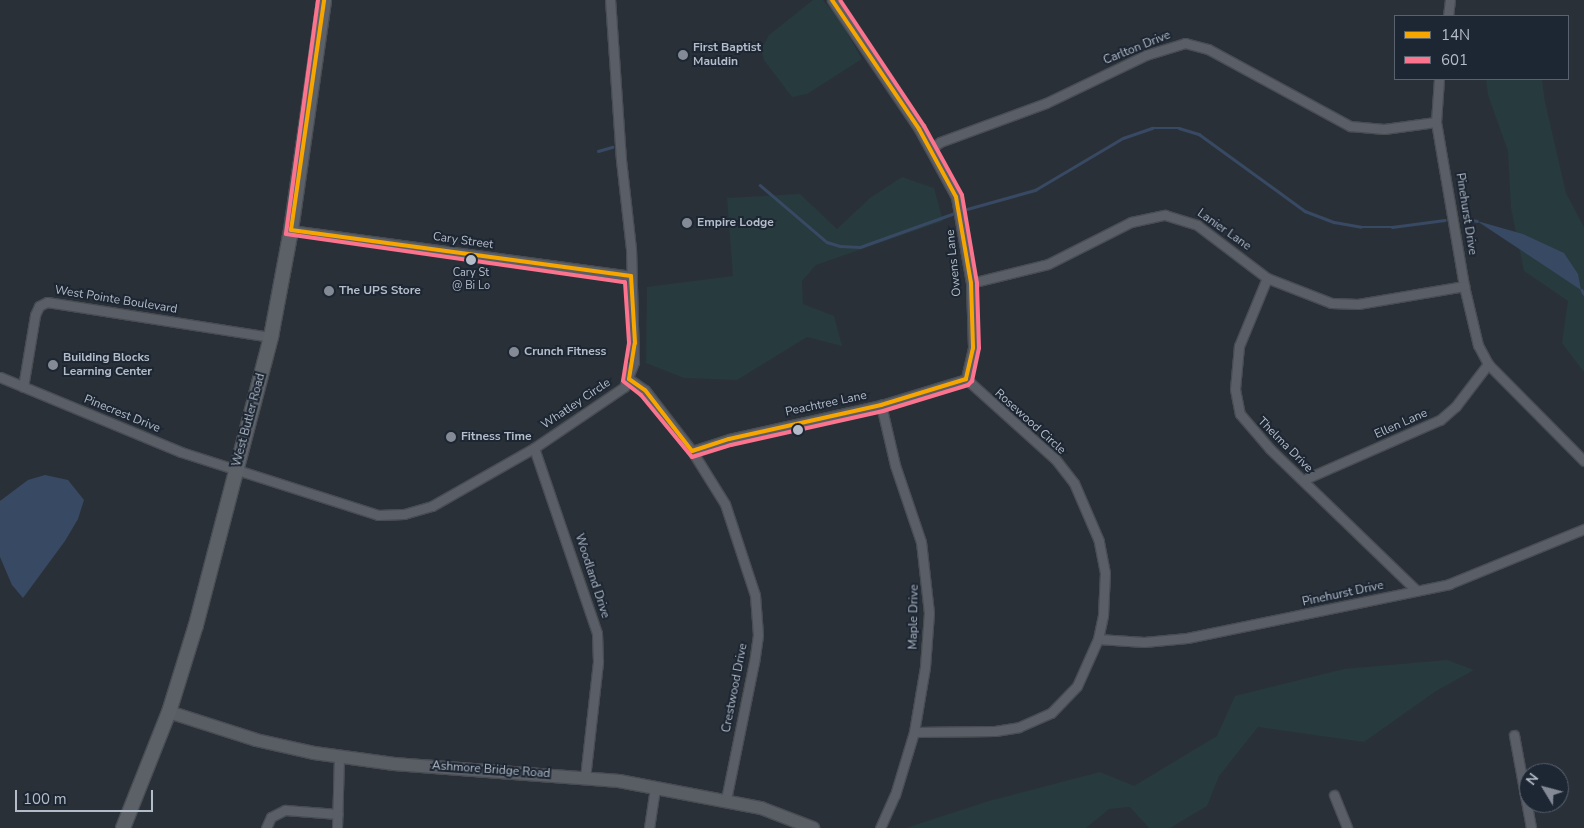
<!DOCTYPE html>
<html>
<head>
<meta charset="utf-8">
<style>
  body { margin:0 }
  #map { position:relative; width:1584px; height:828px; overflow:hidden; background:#2a3038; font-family:"Nunito Sans",sans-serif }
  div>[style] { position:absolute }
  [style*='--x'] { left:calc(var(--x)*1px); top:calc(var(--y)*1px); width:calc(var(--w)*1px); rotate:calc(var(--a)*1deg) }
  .green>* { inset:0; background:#273a3e }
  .water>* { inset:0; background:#384963 }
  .stream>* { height:2.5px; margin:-1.25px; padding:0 1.25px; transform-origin:1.25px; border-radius:1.25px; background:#384963 }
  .roads { filter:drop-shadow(1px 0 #484c53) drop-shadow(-1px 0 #484c53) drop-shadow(0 1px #484c53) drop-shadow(0 -1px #484c53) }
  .minor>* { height:9px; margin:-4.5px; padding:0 4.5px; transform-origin:4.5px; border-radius:4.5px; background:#5a5e66 }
  .secondary>* { height:12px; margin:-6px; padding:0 6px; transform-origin:6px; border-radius:6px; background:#595d64 }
  .primary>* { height:14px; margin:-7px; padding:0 7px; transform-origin:7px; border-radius:7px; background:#5c6168 }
  .bus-1>* { height:4px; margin:-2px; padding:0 2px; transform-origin:2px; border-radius:2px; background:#f7a600 }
  .bus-2>* { height:4px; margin:-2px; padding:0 2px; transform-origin:2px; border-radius:2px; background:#fc738d }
  .dots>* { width:14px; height:14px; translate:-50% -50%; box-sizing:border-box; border:2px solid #1d2633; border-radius:50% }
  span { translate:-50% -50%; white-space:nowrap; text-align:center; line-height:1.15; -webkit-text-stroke:4px #1d2633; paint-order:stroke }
  .bus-label { font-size:11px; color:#b4bcc9 }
  .poi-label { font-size:12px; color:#b4bcc9; font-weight:700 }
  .left { translate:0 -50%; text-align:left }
  .street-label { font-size:12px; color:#b4bcc9 }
  .legend { position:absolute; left:1394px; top:15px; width:175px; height:65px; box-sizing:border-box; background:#1d2633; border:1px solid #59626f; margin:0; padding:6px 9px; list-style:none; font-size:15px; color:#b4bcc9 }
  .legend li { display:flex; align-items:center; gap:10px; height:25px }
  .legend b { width:25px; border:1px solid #59626f }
  .north { position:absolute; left:1519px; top:763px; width:50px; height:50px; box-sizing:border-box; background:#1d2633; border:1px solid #59626f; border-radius:50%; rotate:307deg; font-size:14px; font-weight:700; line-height:20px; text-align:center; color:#b4bcc9 }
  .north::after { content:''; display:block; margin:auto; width:18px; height:22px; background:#848b96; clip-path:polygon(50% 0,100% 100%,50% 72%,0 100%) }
  .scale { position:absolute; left:15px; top:790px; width:138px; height:22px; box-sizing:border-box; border:2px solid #b4bcc9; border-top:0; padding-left:6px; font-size:15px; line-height:18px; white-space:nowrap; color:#b4bcc9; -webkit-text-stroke:4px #1d2633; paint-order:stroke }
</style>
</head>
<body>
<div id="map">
  <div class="green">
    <div style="clip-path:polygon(813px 0,823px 0,839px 19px,862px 59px,807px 94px,792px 97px,764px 60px,761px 50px,769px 35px)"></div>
    <div style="clip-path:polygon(1486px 79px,1542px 79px,1545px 102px,1566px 193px,1584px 227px,1584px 372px,1562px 343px,1568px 301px,1524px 271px,1511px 208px,1508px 151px,1488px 95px)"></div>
    <div style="clip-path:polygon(902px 177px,934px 188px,943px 221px,816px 265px,802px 281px,803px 304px,834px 316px,842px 346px,807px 337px,737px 380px,684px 378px,646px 363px,647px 287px,733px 276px,727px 198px,800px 194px,837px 229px,870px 198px)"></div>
    <div style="clip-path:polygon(1447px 660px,1474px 670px,1436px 691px,1364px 742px,1258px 727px,1219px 776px,1207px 806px,1170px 828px,1149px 828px,1130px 807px,1109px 809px,1086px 828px,906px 828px,989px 801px,1100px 772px,1134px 786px,1217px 736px,1235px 696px,1344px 669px)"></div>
  </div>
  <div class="water">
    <div style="clip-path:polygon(1477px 221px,1523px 234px,1564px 253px,1578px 274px,1581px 290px)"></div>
    <div style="clip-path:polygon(45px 475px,68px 480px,84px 500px,78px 519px,65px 541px,23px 598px,12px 585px,0 557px,0 501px,28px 480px)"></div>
  </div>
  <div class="stream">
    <div style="--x:598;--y:151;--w:15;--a:-16"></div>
    <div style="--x:760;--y:185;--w:88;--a:40.4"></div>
    <div style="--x:827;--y:242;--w:14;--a:17"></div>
    <div style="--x:840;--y:246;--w:20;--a:3"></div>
    <div style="--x:860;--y:247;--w:98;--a:-19.7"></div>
    <div style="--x:967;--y:209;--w:71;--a:-15.6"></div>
    <div style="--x:1035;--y:190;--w:102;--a:-30.6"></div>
    <div style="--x:1123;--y:138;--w:31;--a:-19"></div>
    <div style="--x:1152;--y:128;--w:27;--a:0"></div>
    <div style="--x:1179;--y:128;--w:21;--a:17"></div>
    <div style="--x:1199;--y:134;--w:131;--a:36"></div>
    <div style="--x:1305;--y:211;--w:31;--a:21"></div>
    <div style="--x:1334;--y:222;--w:27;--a:10"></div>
    <div style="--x:1361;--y:227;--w:31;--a:0"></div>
    <div style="--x:1392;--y:227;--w:53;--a:-7.5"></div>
    <div style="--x:1467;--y:219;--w:10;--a:11"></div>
    <div style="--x:1582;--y:290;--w:4;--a:63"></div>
  </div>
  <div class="roads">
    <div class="minor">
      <div style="--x:832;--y:0;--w:156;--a:56"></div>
      <div style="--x:919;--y:129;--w:77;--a:61.4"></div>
      <div style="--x:956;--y:197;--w:87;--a:80.1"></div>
      <div style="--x:971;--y:283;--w:65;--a:88.2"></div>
      <div style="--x:973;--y:348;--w:32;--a:103"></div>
      <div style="--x:1448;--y:16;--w:16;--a:-83"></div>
      <div style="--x:1439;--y:79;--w:43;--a:94"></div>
      <div style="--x:1436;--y:122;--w:166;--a:80.3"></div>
      <div style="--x:1464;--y:286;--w:61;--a:76.7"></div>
      <div style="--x:1478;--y:345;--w:21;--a:62"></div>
      <div style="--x:1488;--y:364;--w:136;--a:45.3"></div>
      <div style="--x:931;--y:149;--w:11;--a:-38"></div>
      <div style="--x:940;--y:142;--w:113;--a:-20.2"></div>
      <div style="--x:1046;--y:103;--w:111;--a:-25.6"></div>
      <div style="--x:1146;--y:55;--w:41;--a:-17.1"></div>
      <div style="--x:1185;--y:43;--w:24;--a:15"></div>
      <div style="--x:1208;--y:49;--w:162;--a:28.5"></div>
      <div style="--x:1350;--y:126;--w:34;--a:5"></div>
      <div style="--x:1384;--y:129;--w:52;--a:-7.7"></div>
      <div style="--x:291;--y:230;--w:343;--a:7.7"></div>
      <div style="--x:1267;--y:278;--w:74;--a:112.4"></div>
      <div style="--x:1239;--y:346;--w:43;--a:95.3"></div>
      <div style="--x:1235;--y:389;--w:25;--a:79"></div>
      <div style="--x:1240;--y:414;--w:46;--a:49.4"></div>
      <div style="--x:1270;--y:449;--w:204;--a:44"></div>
      <div style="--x:971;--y:283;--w:79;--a:-13.9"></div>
      <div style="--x:1048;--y:264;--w:93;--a:-26.8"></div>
      <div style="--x:1131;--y:222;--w:35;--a:-12"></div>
      <div style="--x:1165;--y:215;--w:34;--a:17"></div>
      <div style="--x:1197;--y:225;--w:88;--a:37.1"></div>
      <div style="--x:1267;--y:278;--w:69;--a:21.3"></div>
      <div style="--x:1331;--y:303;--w:27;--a:2"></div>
      <div style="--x:1358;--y:304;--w:108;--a:-9.6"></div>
      <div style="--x:0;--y:377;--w:196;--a:22.5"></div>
      <div style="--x:181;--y:452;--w:207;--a:17.7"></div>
      <div style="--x:378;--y:515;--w:26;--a:-2"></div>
      <div style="--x:404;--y:514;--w:29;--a:-16"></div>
      <div style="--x:432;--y:506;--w:117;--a:-29.6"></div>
      <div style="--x:534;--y:448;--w:109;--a:-34.1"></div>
      <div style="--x:624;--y:387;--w:27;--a:-68"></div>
      <div style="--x:634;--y:362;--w:113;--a:-91.5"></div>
      <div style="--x:631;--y:249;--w:90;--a:-96.4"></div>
      <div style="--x:621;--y:160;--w:160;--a:-93.9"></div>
      <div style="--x:629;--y:379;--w:19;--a:35"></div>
      <div style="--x:645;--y:390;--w:77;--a:52.4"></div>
      <div style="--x:692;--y:451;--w:62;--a:58.1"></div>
      <div style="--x:725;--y:504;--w:96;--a:71.8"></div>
      <div style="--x:755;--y:595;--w:40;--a:85.7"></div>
      <div style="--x:758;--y:635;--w:27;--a:98"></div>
      <div style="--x:754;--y:662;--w:141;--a:101.5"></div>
      <div style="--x:23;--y:387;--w:73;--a:-80.5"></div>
      <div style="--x:35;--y:315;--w:10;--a:-66"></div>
      <div style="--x:39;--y:306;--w:9;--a:-27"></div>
      <div style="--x:47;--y:302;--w:227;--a:8.9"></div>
      <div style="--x:534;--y:448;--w:195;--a:71.2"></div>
      <div style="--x:597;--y:633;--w:29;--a:88"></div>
      <div style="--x:598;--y:662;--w:116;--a:96.4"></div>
      <div style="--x:692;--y:451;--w:39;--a:-18"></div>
      <div style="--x:729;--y:439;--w:156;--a:-12.6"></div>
      <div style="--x:881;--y:405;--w:89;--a:-17"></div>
      <div style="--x:1303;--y:480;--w:150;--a:-23.7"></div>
      <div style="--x:1440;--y:420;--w:21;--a:-41"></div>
      <div style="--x:1456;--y:406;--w:53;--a:-52.7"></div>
      <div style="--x:1098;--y:639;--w:46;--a:3.7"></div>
      <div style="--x:1144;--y:642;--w:43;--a:-5.3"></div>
      <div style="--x:1187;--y:638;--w:268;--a:-11.6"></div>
      <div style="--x:1449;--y:584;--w:146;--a:-22.2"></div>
      <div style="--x:914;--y:732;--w:81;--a:-0.7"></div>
      <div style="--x:995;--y:731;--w:24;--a:-9"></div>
      <div style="--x:1019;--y:727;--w:35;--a:-24"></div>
      <div style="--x:1051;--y:713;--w:37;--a:-46"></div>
      <div style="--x:1077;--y:686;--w:51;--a:-65.9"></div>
      <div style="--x:1098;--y:639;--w:25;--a:-78"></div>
      <div style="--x:1103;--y:615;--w:42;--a:-87.3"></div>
      <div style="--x:1105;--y:573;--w:33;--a:-101"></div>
      <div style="--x:1099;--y:541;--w:63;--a:-113.3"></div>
      <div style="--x:1074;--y:483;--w:31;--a:-128"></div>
      <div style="--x:1055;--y:459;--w:120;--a:-138"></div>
      <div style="--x:1514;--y:735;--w:95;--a:79.6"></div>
      <div style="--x:1334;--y:795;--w:35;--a:68"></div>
      <div style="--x:266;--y:828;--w:12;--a:-66"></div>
      <div style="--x:271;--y:817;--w:16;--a:-27"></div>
      <div style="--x:285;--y:810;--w:53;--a:4.3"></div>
      <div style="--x:337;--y:828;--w:70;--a:-88.4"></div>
      <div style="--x:649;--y:828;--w:40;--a:-81.5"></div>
      <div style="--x:880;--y:828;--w:36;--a:-66"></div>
      <div style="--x:895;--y:795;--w:66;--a:-73.2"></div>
      <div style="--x:914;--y:732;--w:66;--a:-80.4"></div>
      <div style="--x:925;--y:667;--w:54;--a:-85.8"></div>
      <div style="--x:929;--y:613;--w:71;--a:-96.4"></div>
      <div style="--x:921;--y:542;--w:81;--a:-108.7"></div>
      <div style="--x:895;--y:465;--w:62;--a:-103.1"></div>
    </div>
    <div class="secondary">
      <div style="--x:169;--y:712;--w:91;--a:17.8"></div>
      <div style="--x:256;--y:740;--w:59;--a:12.6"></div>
      <div style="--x:314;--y:753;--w:81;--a:7.8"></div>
      <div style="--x:394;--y:764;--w:226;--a:4.3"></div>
      <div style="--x:619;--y:781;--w:145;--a:10.8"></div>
      <div style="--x:761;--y:808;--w:56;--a:21"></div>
    </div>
    <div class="primary">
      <div style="--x:123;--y:828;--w:125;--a:-68.4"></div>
      <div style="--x:169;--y:712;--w:91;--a:-72.8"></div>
      <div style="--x:196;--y:625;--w:298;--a:-75.4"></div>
      <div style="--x:271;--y:337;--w:109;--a:-79.4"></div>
      <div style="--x:291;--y:230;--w:232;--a:-81.8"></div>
    </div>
  </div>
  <div class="bus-1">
    <div style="--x:832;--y:0;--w:156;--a:56"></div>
    <div style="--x:919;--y:129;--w:77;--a:61.4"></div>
    <div style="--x:956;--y:197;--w:87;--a:80.1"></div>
    <div style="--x:971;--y:283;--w:65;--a:88.2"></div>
    <div style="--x:973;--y:348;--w:32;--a:103"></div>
    <div style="--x:291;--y:230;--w:343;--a:7.7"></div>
    <div style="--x:291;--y:230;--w:232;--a:-81.8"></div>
    <div style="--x:629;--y:379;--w:36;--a:-81"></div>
    <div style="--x:635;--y:343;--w:67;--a:-93.4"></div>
    <div style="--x:629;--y:379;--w:19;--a:35"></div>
    <div style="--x:645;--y:390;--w:77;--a:52.4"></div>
    <div style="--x:692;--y:451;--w:39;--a:-18"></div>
    <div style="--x:729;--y:439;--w:156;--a:-12.6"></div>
    <div style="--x:881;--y:405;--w:89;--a:-17"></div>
  </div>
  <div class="bus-2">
    <div style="--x:318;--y:0;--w:236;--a:97.8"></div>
    <div style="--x:286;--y:234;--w:342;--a:8.1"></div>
    <div style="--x:625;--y:282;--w:61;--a:86.2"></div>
    <div style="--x:629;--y:343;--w:38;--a:99"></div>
    <div style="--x:623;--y:381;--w:23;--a:38"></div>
    <div style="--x:641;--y:395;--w:80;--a:50.6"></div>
    <div style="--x:692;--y:457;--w:41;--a:-17.1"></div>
    <div style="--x:731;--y:445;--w:156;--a:-12.6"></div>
    <div style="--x:883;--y:411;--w:89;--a:-17"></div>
    <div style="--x:968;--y:385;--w:6;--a:-45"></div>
    <div style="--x:972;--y:381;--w:34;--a:-78"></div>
    <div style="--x:979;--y:348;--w:65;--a:-91.8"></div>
    <div style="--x:977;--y:283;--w:89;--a:-99.7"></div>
    <div style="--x:962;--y:195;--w:79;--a:-118.8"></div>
    <div style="--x:924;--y:126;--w:151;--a:-123.7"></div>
  </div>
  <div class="dots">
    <div style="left:683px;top:55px;background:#848b96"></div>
    <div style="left:687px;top:223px;background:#848b96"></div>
    <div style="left:471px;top:260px;background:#b4bcc9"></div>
    <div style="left:329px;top:291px;background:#848b96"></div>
    <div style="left:514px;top:352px;background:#848b96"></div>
    <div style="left:53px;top:365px;background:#848b96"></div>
    <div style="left:798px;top:430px;background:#b4bcc9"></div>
    <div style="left:451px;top:437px;background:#848b96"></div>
  </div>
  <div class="bus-label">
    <span style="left:471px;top:280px">Cary St<br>@ Bi Lo</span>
  </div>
  <div class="poi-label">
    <span class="left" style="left:693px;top:55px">First Baptist<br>Mauldin</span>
    <span class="left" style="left:697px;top:223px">Empire Lodge</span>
    <span class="left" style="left:339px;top:291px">The UPS Store</span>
    <span class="left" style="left:524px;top:352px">Crunch Fitness</span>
    <span class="left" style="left:63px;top:365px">Building Blocks<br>Learning Center</span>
    <span class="left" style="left:461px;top:437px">Fitness Time</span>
  </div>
  <div class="street-label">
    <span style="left:1137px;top:48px;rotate:-22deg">Carlton Drive</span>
    <span style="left:1466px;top:214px;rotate:81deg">Pinehurst Drive</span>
    <span style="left:1224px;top:230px;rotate:35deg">Lanier Lane</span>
    <span style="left:463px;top:241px;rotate:8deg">Cary Street</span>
    <span style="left:954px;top:263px;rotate:-96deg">Owens Lane</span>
    <span style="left:116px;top:300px;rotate:9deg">West Pointe Boulevard</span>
    <span style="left:576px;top:404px;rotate:-34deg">Whatley Circle</span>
    <span style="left:826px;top:404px;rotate:-12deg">Peachtree Lane</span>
    <span style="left:122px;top:414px;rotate:22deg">Pinecrest Drive</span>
    <span style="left:249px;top:420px;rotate:-75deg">West Butler Road</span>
    <span style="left:1030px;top:422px;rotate:42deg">Rosewood Circle</span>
    <span style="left:1401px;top:424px;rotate:-24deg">Ellen Lane</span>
    <span style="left:1285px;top:445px;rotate:45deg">Thelma Drive</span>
    <span style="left:592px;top:576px;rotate:72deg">Woodland Drive</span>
    <span style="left:1343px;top:594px;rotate:-12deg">Pinehurst Drive</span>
    <span style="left:914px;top:617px;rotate:-89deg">Maple Drive</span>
    <span style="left:735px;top:688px;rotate:-79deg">Crestwood Drive</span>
    <span style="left:491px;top:770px;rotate:4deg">Ashmore Bridge Road</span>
  </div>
  <ul class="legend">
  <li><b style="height:6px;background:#f7a600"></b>14N</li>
  <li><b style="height:6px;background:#fc738d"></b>601</li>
  </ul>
  <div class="north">N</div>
  <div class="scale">100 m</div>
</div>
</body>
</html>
